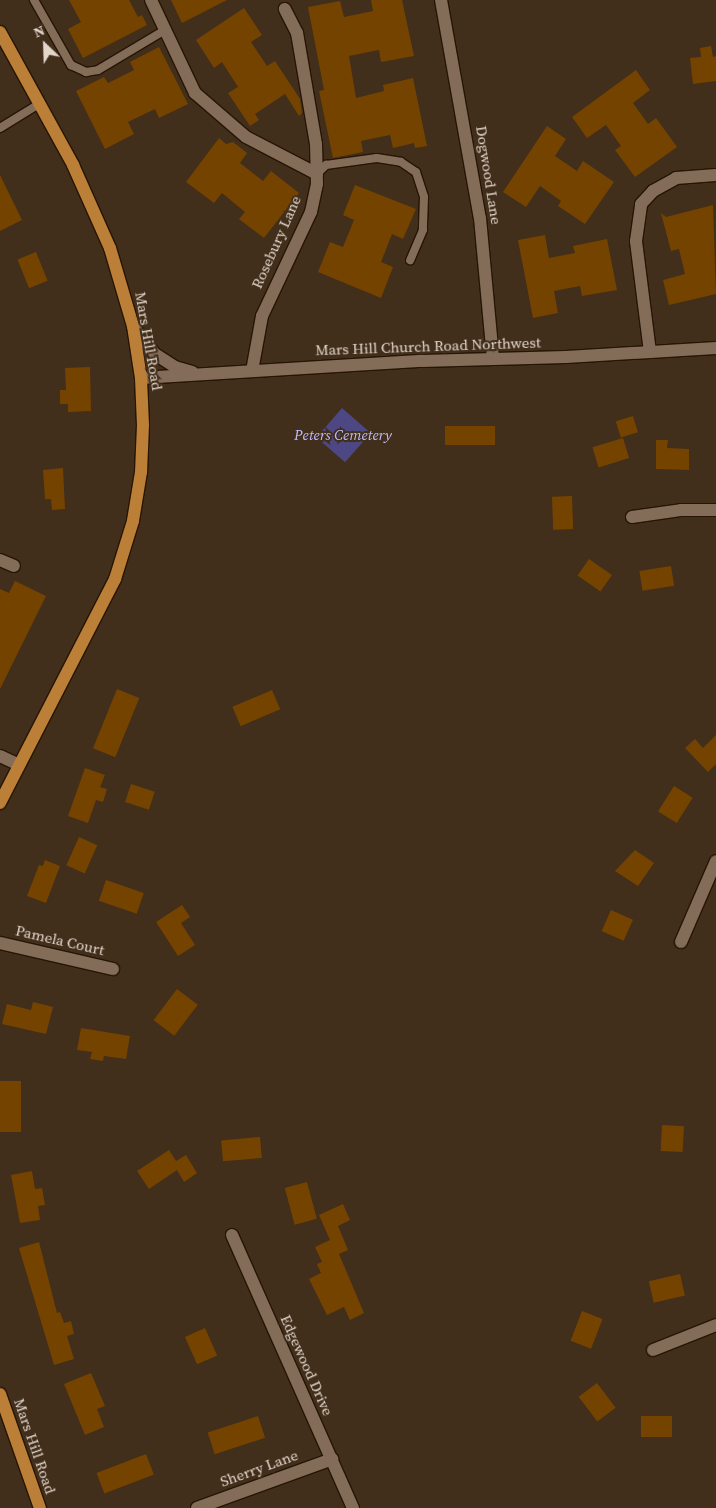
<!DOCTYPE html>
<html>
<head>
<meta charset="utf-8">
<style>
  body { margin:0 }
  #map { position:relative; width:716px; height:1508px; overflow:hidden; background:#412e1b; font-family:"Source Serif 4",serif }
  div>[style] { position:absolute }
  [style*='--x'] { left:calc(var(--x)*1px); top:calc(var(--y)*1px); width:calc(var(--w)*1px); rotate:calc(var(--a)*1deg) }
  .green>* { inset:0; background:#4d4784; transform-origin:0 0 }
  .building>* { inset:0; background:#754300; transform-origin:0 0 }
  .roads { filter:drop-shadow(1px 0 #271504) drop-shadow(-1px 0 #271504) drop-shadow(0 1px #271504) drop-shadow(0 -1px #271504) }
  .service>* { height:8px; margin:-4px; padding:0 4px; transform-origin:4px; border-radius:4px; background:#836d59 }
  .minor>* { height:12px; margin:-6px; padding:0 6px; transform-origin:6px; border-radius:6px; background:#836d59 }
  .tertiary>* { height:12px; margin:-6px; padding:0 6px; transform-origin:6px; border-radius:6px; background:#836d59 }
  .primary>* { height:12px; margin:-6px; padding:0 6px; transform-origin:6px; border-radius:6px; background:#bc7f38 }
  span { translate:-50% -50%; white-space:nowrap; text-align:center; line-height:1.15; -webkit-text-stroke:4px #412e1b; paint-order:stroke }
  .street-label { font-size:15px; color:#e3d6cb }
  .park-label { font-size:15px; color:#bfbcfd; font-style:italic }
  .north { position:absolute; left:20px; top:20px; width:50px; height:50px; -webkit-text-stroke:4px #412e1b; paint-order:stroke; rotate:336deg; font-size:14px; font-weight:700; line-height:20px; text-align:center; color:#e3d6cb }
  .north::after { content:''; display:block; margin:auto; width:18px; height:22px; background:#e3d6cb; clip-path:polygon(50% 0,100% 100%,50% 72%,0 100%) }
</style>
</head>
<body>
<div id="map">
  <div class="green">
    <div style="left:342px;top:408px;width:38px;height:39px;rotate:41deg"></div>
  </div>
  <div class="building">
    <div style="clip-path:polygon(69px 0,129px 0,138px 17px,142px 15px,147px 25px,83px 58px,68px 29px,81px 22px)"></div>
    <div style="clip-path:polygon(171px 0,227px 0,182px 23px)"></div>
    <div style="clip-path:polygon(371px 0,402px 0,414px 56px,381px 62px,379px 50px,349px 56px,356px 98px,384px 91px,383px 85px,413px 78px,427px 146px,415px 148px,414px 143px,393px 148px,390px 135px,361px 141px,363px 152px,333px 158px,319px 91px,324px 90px,308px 7px,340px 1px,344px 17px,373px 11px)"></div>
    <div style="clip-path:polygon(244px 8px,262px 35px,251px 42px,267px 66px,275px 61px,300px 99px,302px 113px,299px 116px,285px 94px,255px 114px,259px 120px,250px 126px,228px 93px,238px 87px,222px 62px,214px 68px,196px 40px)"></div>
    <div style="clip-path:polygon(711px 46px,713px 57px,716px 56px,716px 81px,693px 84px,690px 58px,701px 57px,700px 48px)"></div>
    <div style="clip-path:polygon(159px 47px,188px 104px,159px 118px,155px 109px,128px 122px,134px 134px,105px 149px,76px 91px,104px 77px,108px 83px,134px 70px,130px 62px)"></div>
    <div style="clip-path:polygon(636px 70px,650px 90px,633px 103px,648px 124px,656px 118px,677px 147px,635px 177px,615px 150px,621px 146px,606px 125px,587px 138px,572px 117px)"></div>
    <div style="clip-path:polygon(547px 126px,566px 139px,555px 156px,577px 171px,583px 161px,614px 182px,585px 224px,558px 206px,561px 201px,540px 186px,526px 207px,503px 192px)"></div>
    <div style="clip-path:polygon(219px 138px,226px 144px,233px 142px,247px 153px,240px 163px,263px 181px,271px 171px,299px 193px,264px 238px,239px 219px,245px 212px,222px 193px,214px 203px,186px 182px)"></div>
    <div style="clip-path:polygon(0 175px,22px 220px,0 231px)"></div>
    <div style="clip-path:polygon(355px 185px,416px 209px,403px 239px,392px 234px,381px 262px,393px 267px,381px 298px,318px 272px,330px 242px,343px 247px,354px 220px,343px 215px)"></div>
    <div style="clip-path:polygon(713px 205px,716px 294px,669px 305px,663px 280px,685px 274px,679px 249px,671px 251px,661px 213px,666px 217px)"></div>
    <div style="clip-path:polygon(545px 235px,549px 258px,575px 253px,573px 246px,607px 239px,617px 290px,582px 296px,580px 286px,554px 291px,558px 313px,533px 318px,518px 240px)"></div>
    <div style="left:36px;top:252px;width:31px;height:20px;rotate:68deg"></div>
    <div style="clip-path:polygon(90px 367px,91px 411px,68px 412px,68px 404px,60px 404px,60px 390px,66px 390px,65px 368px)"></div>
    <div style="left:633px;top:416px;width:17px;height:18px;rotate:73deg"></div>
    <div style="left:495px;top:426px;width:19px;height:50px;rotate:90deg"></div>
    <div style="left:623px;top:438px;width:21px;height:32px;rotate:73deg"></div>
    <div style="clip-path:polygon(656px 440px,668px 440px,667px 448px,689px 449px,689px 470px,656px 469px)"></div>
    <div style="clip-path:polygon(63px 468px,65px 509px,52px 510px,51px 499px,45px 499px,43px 470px)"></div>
    <div style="left:572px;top:496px;width:33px;height:20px;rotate:88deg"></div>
    <div style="left:589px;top:559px;width:28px;height:20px;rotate:35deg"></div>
    <div style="left:671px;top:566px;width:20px;height:32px;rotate:81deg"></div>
    <div style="clip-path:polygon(15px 581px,46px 596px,0 689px,0 589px,9px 593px)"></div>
    <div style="left:117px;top:689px;width:24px;height:64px;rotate:22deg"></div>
    <div style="left:272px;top:690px;width:21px;height:43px;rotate:67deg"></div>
    <div style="clip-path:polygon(716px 735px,716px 764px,708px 772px,685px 748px,695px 739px,703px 748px)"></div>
    <div style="clip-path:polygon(85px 768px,105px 775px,100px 787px,107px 789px,103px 802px,96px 800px,88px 823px,68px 816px)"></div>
    <div style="left:131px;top:784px;width:25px;height:19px;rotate:18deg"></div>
    <div style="left:674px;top:786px;width:22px;height:30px;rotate:32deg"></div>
    <div style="left:79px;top:837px;width:20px;height:31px;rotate:24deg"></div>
    <div style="clip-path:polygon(635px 850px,654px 863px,638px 886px,615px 871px)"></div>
    <div style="clip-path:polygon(45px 860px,60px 866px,46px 903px,27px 896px,39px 865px,43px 866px)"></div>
    <div style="left:106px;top:880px;width:40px;height:22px;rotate:19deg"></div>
    <div style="clip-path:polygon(182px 905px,190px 917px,181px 923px,195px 945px,178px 956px,156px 922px)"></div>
    <div style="left:611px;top:910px;width:24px;height:23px;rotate:24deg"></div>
    <div style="left:177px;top:989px;width:26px;height:39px;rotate:37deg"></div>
    <div style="clip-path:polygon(33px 1002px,53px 1007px,46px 1034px,2px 1024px,7px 1004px,31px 1010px)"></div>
    <div style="clip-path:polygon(81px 1028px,130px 1036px,126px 1059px,104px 1056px,103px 1061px,90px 1059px,92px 1052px,77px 1050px)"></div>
    <div style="left:0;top:1081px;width:21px;height:51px"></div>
    <div style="left:662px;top:1125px;width:22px;height:26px;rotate:3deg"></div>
    <div style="left:260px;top:1137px;width:21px;height:39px;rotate:85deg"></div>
    <div style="clip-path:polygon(169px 1150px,176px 1161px,186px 1155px,197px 1173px,184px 1182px,177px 1170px,149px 1189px,137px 1171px)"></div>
    <div style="clip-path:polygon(32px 1171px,35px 1189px,42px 1188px,45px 1205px,38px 1206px,40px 1220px,20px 1223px,11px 1175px)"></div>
    <div style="left:307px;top:1182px;width:38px;height:23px;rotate:75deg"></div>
    <div style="clip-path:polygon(343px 1204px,350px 1220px,338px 1226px,348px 1250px,339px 1254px,364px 1313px,350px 1320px,344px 1307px,327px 1315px,309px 1279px,321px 1273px,317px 1264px,322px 1262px,315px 1247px,330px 1240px,319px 1215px)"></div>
    <div style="clip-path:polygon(39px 1242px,57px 1313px,60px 1312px,64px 1323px,71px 1321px,74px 1334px,67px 1336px,74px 1359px,54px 1365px,19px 1248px)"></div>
    <div style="left:680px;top:1274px;width:22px;height:32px;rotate:77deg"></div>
    <div style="left:582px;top:1311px;width:22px;height:32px;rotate:21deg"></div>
    <div style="left:205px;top:1328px;width:30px;height:22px;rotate:66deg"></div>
    <div style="clip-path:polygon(91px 1373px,105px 1406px,97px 1409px,104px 1427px,85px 1435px,64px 1384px)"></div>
    <div style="left:597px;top:1383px;width:31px;height:23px;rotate:53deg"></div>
    <div style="left:258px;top:1416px;width:23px;height:53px;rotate:72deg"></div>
    <div style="left:641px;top:1416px;width:31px;height:21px"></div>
    <div style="left:146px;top:1454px;width:22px;height:53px;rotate:69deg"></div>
  </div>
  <div class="roads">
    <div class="service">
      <div style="--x:34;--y:0;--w:75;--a:60.4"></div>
      <div style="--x:71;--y:65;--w:17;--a:25"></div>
      <div style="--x:86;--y:72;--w:12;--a:-9"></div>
      <div style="--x:98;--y:70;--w:78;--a:-30.8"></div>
      <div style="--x:0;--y:128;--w:46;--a:-31.6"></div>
      <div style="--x:317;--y:174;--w:13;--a:-45"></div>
      <div style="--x:326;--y:165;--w:51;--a:-7.8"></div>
      <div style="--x:377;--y:158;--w:24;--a:9"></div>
      <div style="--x:401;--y:162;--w:18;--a:34"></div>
      <div style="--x:416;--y:172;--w:26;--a:72"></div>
      <div style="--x:424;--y:197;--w:33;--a:92"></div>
      <div style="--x:423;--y:230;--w:33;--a:113"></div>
    </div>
    <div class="minor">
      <div style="--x:151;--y:0;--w:103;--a:64.7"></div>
      <div style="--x:195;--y:93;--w:67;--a:40.8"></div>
      <div style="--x:246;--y:137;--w:80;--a:27.5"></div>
      <div style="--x:441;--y:0;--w:221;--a:79.9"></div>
      <div style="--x:480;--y:218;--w:141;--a:84.7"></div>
      <div style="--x:650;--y:352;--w:112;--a:-97.2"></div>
      <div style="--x:636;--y:241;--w:37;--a:-82"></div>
      <div style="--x:641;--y:204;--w:18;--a:-47"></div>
      <div style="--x:653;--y:191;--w:26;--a:-29"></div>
      <div style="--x:676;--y:178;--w:40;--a:-4.3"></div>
      <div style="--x:252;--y:371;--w:56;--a:-79.7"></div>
      <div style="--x:262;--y:316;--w:115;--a:-64.8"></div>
      <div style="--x:311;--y:212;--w:29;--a:-78"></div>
      <div style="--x:317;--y:184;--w:40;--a:-91.4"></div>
      <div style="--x:316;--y:144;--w:113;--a:-99.7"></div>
      <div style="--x:297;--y:33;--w:27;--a:-117"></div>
      <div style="--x:632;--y:517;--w:49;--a:-8.1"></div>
      <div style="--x:681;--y:510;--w:35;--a:0"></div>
      <div style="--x:0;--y:560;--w:15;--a:23"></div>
      <div style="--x:0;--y:756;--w:19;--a:25"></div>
      <div style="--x:681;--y:942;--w:88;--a:-66.6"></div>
      <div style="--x:0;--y:943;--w:116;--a:13"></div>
      <div style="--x:232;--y:1235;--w:299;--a:66.1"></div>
      <div style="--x:653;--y:1350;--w:68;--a:-21.6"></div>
      <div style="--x:197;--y:1508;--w:144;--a:-19.9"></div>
    </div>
    <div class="tertiary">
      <div style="--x:133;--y:326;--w:36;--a:52"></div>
      <div style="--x:155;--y:354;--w:24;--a:33"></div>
      <div style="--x:175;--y:367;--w:18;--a:16"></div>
      <div style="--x:141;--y:378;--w:282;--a:-3.5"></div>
      <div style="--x:422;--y:361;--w:144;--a:-1.6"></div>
      <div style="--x:566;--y:357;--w:150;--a:-3.4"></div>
    </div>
    <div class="primary">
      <div style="--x:0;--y:32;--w:152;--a:61.2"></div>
      <div style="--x:73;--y:165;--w:91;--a:66"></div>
      <div style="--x:110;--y:248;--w:81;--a:73.6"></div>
      <div style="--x:133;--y:326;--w:53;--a:81.3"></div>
      <div style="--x:141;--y:378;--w:47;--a:87.6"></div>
      <div style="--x:143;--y:425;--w:47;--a:92.4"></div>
      <div style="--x:141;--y:472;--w:50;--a:99.3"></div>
      <div style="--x:133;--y:521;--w:61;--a:107.2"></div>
      <div style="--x:115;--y:579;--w:252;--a:117.2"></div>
      <div style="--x:0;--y:1394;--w:121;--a:70.7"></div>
    </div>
  </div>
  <div class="street-label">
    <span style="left:489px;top:175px;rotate:81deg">Dogwood Lane</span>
    <span style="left:276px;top:242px;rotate:-66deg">Rosebury Lane</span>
    <span style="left:149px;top:341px;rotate:80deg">Mars Hill Road</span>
    <span style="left:428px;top:346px;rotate:-2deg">Mars Hill Church Road Northwest</span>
    <span style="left:60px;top:940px;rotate:13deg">Pamela Court</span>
    <span style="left:307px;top:1365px;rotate:66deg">Edgewood Drive</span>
    <span style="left:35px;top:1446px;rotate:71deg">Mars Hill Road</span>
    <span style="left:259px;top:1468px;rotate:-20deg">Sherry Lane</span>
  </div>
  <div class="park-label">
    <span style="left:343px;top:435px">Peters Cemetery</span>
  </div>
  <div class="north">N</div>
</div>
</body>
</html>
